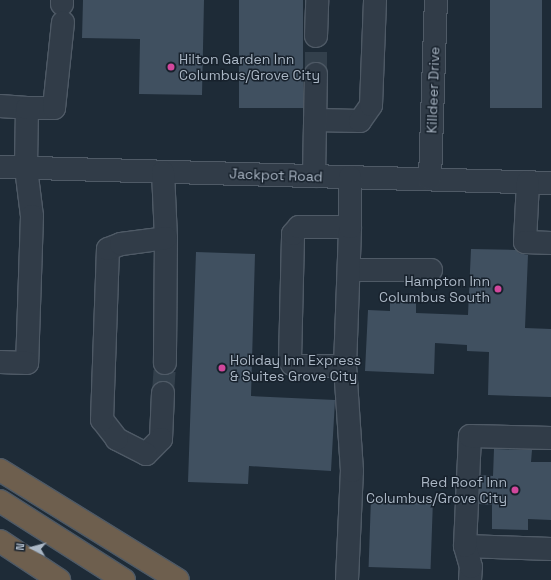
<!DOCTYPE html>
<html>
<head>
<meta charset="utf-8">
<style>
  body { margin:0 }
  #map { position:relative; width:551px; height:580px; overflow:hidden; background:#1e2b37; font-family:"Space Grotesk",sans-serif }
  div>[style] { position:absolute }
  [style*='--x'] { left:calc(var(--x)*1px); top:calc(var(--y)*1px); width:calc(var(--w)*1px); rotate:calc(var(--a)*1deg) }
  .building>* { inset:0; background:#405060; transform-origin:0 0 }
  .minor-tunnel>* { height:22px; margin-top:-11px; transform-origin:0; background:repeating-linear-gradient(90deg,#33404c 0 22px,transparent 0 33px) }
  .roads { filter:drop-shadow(1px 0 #4f5a66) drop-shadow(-1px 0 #4f5a66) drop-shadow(0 1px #4f5a66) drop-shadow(0 -1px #4f5a66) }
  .minor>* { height:22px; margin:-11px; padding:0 11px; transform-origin:11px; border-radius:11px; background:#313c48 }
  .highway>* { height:22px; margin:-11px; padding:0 11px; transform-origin:11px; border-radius:11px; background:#6e5f4e }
  .dots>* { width:11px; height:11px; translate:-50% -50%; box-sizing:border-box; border:2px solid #17212c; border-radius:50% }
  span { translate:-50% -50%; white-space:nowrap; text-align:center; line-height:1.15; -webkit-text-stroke:3px #17212c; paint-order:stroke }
  .poi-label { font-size:14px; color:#abb7c5 }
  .left { translate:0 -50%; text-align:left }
  .right { translate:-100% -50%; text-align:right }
  .street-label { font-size:14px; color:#abb7c5 }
  .north { position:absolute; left:12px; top:528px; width:40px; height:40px; -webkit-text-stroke:3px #17212c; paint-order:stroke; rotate:276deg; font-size:11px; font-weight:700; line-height:16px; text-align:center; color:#abb7c5 }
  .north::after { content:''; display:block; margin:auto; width:14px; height:18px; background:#abb7c5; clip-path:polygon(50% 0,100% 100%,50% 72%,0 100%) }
</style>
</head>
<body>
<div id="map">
  <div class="building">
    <div style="clip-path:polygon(83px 0,204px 0,202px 95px,139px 94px,140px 39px,82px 38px)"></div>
    <div style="left:239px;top:0;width:64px;height:108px"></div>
    <div style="left:490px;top:0;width:52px;height:108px"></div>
    <div style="clip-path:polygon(471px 249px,516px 250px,519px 253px,528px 255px,525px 328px,551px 329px,551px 397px,488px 395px,489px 352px,467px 351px,467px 345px,435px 343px,434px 374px,365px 371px,368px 310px,390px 311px,390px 300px,416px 301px,416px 313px,468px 315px)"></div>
    <div style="clip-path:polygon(196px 252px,255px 254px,251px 396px,335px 400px,331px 471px,249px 466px,248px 484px,188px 482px)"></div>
    <div style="clip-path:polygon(494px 449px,532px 450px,531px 462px,551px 462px,551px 520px,528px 519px,528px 530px,492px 529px,492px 505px,479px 504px,481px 475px,493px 476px)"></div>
    <div style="left:371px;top:498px;width:62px;height:69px;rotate:2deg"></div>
  </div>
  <div class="minor-tunnel">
    <div style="--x:316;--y:74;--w:38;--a:-90"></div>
    <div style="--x:163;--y:393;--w:30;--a:-86"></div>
  </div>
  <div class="roads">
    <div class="minor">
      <div style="--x:62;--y:0;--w:4;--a:90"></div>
      <div style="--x:316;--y:36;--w:36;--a:-88"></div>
      <div style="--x:0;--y:106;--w:27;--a:4"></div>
      <div style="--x:27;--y:108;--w:60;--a:91"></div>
      <div style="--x:26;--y:168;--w:48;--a:82.9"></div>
      <div style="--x:32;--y:216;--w:147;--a:91.9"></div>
      <div style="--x:27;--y:363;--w:27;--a:-178"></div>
      <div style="--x:27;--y:108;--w:27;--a:0"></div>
      <div style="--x:54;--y:108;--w:86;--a:-84"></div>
      <div style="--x:315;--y:120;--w:45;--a:1.3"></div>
      <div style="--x:360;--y:121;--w:19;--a:-55"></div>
      <div style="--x:371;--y:105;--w:105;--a:-87.8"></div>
      <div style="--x:0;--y:167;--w:551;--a:1.66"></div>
      <div style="--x:163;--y:172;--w:66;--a:87.4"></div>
      <div style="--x:166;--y:238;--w:125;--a:90.5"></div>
      <div style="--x:314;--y:176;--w:102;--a:-88.9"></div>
      <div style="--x:430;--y:179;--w:179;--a:-88.1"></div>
      <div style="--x:528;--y:182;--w:60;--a:92.9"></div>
      <div style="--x:525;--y:242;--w:26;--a:2"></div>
      <div style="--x:349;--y:270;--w:82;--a:0"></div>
      <div style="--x:345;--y:366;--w:48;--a:180"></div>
      <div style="--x:297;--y:366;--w:5;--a:-158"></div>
      <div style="--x:292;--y:364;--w:4;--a:-117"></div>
      <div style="--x:290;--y:360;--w:126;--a:-88.6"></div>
      <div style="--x:293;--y:234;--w:9;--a:-49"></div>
      <div style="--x:299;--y:227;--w:51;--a:0"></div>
      <div style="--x:163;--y:393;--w:46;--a:92.5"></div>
      <div style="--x:161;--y:439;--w:21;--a:135"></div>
      <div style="--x:146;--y:454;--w:33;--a:-153"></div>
      <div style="--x:117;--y:439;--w:24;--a:-128"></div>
      <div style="--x:102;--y:420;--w:171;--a:-88"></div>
      <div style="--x:108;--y:249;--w:14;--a:-21"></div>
      <div style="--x:121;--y:244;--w:45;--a:-7.6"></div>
      <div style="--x:465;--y:546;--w:86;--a:2"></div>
      <div style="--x:347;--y:580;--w:109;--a:-87.4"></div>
      <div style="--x:352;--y:471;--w:105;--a:-93.8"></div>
      <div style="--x:345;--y:366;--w:139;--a:-87.9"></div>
      <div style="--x:350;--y:227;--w:50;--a:-90"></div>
      <div style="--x:470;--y:580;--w:13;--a:-86"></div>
      <div style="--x:471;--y:567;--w:22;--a:-106"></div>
      <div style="--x:465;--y:546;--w:110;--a:-87.4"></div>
      <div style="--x:470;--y:436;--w:81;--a:1.4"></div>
    </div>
    <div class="highway">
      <div style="--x:0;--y:470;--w:209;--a:31.7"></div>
      <div style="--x:0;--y:501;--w:147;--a:32.5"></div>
      <div style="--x:0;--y:541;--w:71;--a:33.5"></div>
    </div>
  </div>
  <div class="dots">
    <div style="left:171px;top:67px;background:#d1479c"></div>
    <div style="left:498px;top:289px;background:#d1479c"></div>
    <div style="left:222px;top:368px;background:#d1479c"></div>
    <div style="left:515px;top:490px;background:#d1479c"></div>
  </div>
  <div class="poi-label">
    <span class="left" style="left:179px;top:67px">Hilton Garden Inn<br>Columbus/Grove City</span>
    <span class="right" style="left:490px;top:289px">Hampton Inn<br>Columbus South</span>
    <span class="left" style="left:230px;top:368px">Holiday Inn Express<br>&amp; Suites Grove City</span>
    <span class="right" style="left:507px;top:490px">Red Roof Inn<br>Columbus/Grove City</span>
  </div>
  <div class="street-label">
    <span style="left:433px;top:90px;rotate:-88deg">Killdeer Drive</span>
    <span style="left:276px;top:175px;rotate:2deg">Jackpot Road</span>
  </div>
  <div class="north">N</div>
</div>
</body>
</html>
